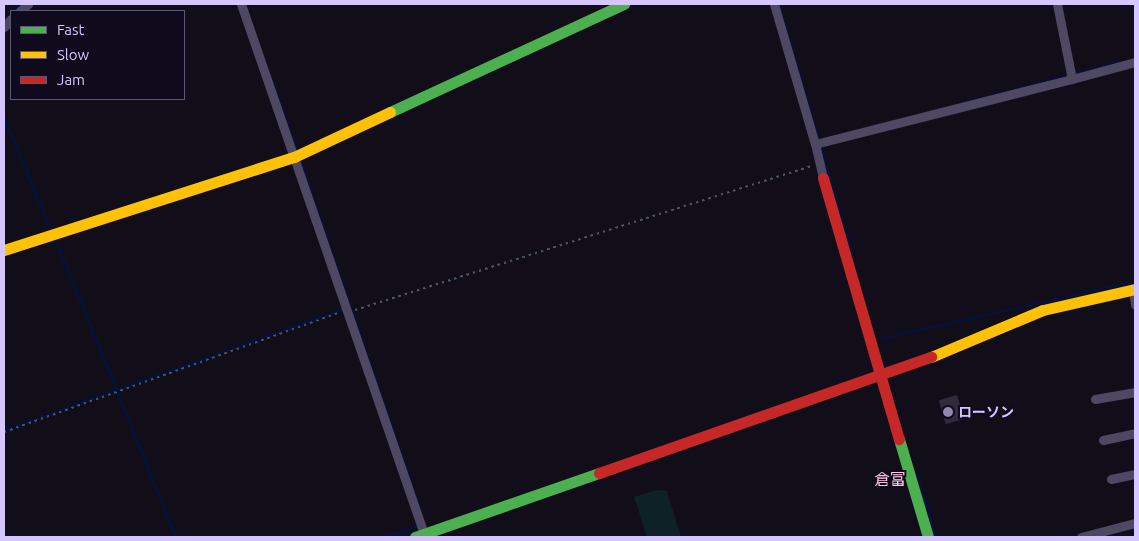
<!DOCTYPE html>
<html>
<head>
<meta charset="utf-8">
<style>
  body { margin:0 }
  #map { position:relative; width:1139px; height:541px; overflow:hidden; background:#110e19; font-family:Ubuntu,"Noto Sans JP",sans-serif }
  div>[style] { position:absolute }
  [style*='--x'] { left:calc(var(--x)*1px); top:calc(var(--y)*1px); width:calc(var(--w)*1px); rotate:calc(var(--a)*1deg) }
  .green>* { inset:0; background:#0d2126 }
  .stream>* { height:2.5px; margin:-1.25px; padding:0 1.25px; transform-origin:1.25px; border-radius:1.25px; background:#061038 }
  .building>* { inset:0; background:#302a3d; transform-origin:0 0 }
  .path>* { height:2px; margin-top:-1px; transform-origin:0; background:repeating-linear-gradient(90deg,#4a5668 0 2.5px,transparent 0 6.5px) }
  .street>* { height:9px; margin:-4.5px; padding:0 4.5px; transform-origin:4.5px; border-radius:4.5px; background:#4e4862 }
  .fast>* { height:11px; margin:-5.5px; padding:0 5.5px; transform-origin:5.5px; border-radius:5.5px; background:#4caf50 }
  .slow>* { height:11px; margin:-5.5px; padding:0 5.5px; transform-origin:5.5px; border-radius:5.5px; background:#ffc107 }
  .jam>* { height:11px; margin:-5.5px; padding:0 5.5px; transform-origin:5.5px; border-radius:5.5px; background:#c62828 }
  .dots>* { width:14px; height:14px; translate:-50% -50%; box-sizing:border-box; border:2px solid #100a1d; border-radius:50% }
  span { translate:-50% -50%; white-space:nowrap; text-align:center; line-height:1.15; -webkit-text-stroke:4px #100a1d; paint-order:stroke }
  .poi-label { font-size:14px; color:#d5c6ff; font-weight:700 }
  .left { translate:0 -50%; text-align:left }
  .quarter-label { font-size:16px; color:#ffc8e2 }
  .frame { position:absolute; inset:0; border:5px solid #d5c6ff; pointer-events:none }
  .legend { position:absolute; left:10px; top:10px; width:175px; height:90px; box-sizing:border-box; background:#100a1d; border:1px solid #5f5577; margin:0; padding:6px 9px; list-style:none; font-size:15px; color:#d5c6ff }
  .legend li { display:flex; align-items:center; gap:10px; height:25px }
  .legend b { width:25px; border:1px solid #5f5577 }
</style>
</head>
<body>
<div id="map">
  <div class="green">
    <div style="clip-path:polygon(657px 490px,667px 491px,681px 537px,647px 537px,634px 497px)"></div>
  </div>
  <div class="stream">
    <div style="--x:779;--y:4;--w:260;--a:73.7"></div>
    <div style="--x:13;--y:11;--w:10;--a:-45"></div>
    <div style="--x:4;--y:20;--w:10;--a:-45"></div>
    <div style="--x:268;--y:69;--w:87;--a:70.5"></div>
    <div style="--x:961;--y:103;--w:162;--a:-14.6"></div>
    <div style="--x:4;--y:116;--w:123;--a:67.6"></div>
    <div style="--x:300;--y:160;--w:371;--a:71"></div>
    <div style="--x:55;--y:238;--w:162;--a:67.9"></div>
    <div style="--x:882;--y:338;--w:259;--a:-12.7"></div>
    <div style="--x:118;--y:393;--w:155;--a:68.1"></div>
    <div style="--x:4;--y:430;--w:359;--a:-19.7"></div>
    <div style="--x:918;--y:475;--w:65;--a:73.8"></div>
    <div style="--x:383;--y:537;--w:38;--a:-18"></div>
    <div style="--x:1064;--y:537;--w:16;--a:-11"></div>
  </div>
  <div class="building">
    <div style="left:957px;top:395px;width:25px;height:19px;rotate:74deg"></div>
  </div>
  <div class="path">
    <div style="--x:355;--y:310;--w:478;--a:-17.5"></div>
    <div style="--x:4;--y:432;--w:355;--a:-19.6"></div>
  </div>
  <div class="street">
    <div style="--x:241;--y:4;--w:561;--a:70.95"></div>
    <div style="--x:774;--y:4;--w:146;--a:73.7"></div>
    <div style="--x:1057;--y:4;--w:76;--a:78.7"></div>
    <div style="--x:1072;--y:79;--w:65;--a:-15.1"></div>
    <div style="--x:20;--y:11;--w:11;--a:-41"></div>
    <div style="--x:4;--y:27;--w:11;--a:-49"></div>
    <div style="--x:823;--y:178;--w:35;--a:-103"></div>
    <div style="--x:815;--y:144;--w:265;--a:-14.2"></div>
    <div style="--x:1133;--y:290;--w:15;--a:82"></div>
    <div style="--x:1095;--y:399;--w:41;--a:-9.9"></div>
    <div style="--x:1103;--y:440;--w:33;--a:-12"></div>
    <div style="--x:1111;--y:479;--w:25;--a:-12"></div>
    <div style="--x:1081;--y:537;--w:56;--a:-14.5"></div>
  </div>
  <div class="fast">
    <div style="--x:390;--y:112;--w:258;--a:-24.8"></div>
    <div style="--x:899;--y:439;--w:102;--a:73.5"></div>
    <div style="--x:415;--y:537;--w:195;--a:-19.2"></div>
  </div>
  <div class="slow">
    <div style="--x:4;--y:250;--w:305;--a:-17.8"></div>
    <div style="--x:294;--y:157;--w:106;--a:-25.1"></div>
    <div style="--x:931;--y:357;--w:121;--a:-22.8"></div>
    <div style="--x:1043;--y:310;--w:94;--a:-12.9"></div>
  </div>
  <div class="jam">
    <div style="--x:823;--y:178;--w:272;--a:73.8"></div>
    <div style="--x:599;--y:473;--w:352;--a:-19.3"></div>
  </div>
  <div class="dots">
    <div style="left:948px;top:412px;background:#9086ae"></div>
  </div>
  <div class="poi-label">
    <span class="left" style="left:958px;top:412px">ローソン</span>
  </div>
  <div class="quarter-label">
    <span style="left:890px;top:479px">倉富</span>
  </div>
  <div class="frame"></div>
  <ul class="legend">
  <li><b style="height:6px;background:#4caf50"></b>Fast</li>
  <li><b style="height:6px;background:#ffc107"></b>Slow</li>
  <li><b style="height:6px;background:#c62828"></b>Jam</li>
  </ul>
</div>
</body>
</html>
